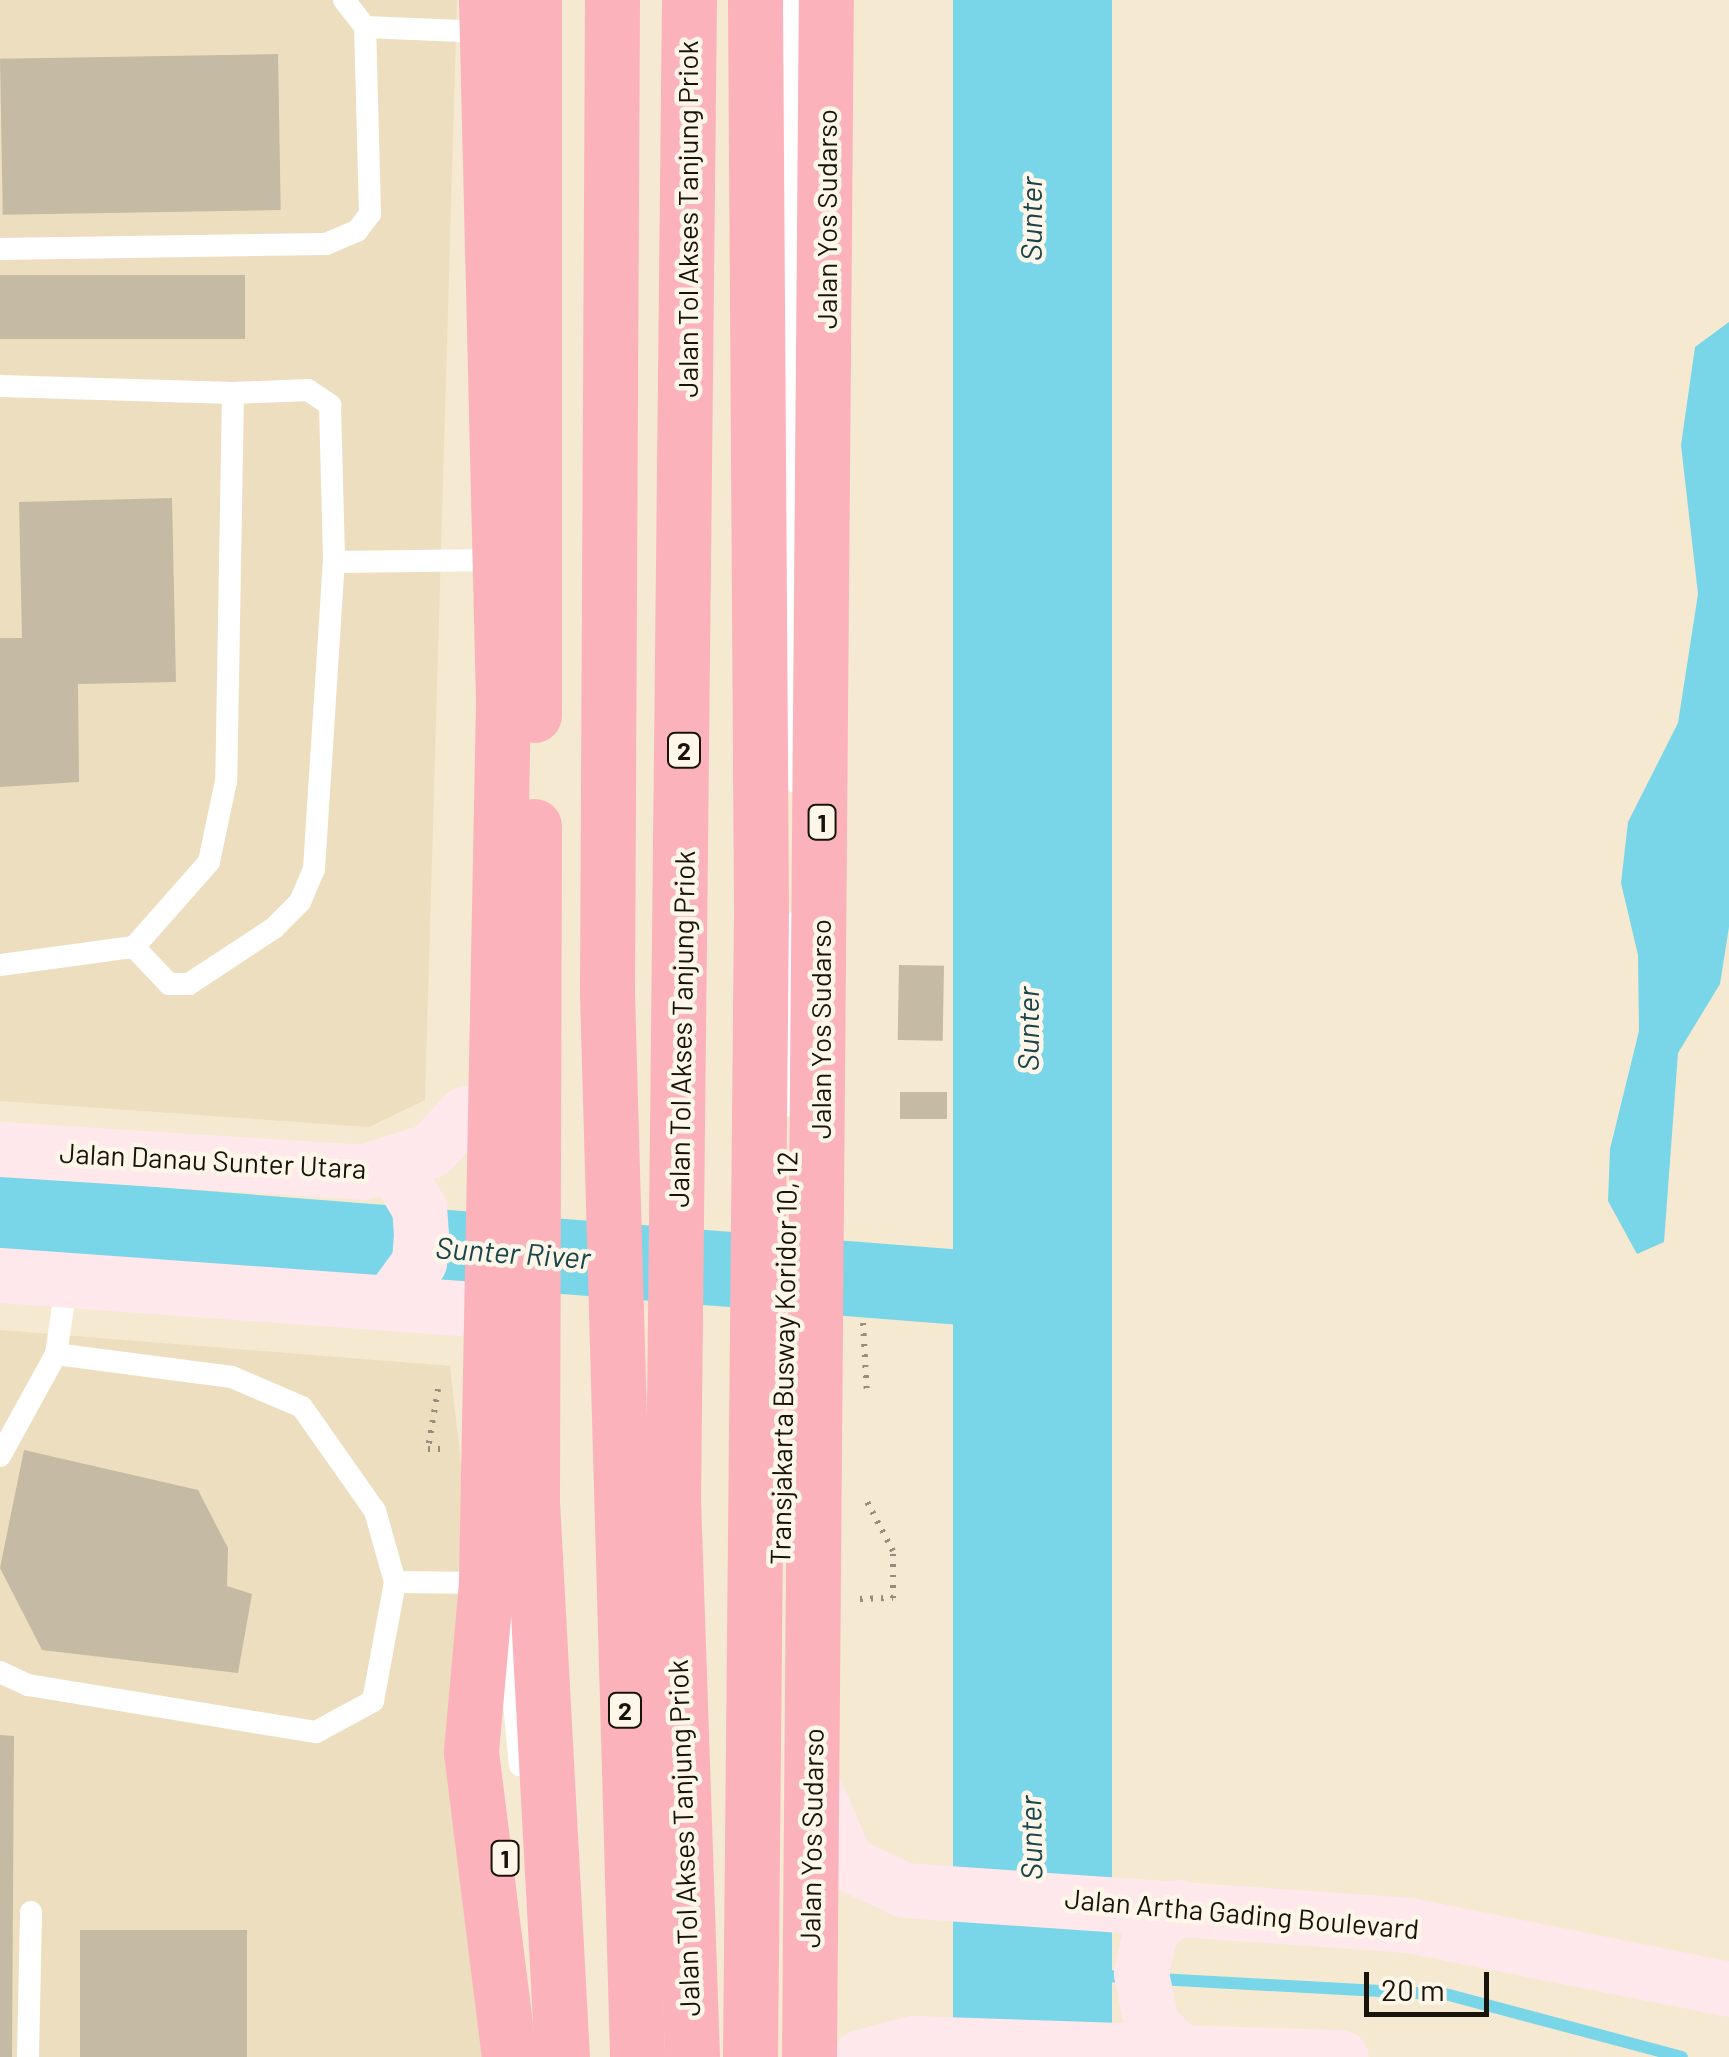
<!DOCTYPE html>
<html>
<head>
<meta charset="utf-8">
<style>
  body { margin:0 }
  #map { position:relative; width:1729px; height:2057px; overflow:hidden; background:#f5e9d2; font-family:Barlow,sans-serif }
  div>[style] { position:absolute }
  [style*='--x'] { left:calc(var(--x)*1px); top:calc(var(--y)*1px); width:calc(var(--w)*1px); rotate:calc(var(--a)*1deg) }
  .built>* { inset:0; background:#eddec0 }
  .water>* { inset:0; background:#78d6e8; transform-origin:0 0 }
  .stream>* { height:12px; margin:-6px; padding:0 6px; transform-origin:6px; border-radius:6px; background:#78d6e8 }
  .river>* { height:75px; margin:-37.5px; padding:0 37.5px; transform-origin:37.5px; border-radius:37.5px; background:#78d6e8 }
  .building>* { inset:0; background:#c5baa4; transform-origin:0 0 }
  .path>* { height:6px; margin-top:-3px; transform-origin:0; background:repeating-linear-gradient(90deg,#968e7d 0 2.5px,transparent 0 10.5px) }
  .lane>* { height:22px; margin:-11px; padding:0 11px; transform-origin:11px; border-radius:11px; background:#fff }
  .secondary>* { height:55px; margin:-27.5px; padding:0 27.5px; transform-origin:27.5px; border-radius:27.5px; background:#fee8eb }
  .highway>* { height:55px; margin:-27.5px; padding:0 27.5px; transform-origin:27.5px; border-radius:27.5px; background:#fcb2bb }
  span { translate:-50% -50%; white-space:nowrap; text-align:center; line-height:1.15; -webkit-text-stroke:9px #fef7e9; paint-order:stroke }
  .shield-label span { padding:2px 8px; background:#fef7e9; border:2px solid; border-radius:8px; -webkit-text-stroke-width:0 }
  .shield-label { font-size:25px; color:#18140c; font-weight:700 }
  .street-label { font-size:28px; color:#18140c }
  .water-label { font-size:30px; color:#19454c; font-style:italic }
  .scale { position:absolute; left:1364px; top:1972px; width:125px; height:45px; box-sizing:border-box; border:5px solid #18140c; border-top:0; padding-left:12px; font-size:30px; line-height:35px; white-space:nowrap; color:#18140c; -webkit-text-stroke:8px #fef7e9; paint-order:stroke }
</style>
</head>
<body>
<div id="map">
  <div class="built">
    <div style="clip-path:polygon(0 0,457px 0,425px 1100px,369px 1127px,0 1101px)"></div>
    <div style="clip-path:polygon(0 1330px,450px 1366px,527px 2057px,0 2057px)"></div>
  </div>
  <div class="water">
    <div style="left:953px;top:0;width:159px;height:2057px"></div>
    <div style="clip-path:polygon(1729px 322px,1729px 927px,1720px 984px,1678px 1053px,1664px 1242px,1637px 1254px,1608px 1201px,1610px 1149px,1639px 1031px,1638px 955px,1621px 883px,1628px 822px,1678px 723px,1698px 594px,1681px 445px,1695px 347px)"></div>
  </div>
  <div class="stream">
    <div style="--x:1083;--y:1975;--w:45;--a:2.5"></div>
    <div style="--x:1158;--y:1979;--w:291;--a:3.1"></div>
    <div style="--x:1449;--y:1995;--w:241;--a:14.9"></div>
  </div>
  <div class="river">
    <div style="--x:0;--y:1212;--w:1029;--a:4.46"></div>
  </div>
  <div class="building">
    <div style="left:278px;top:54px;width:156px;height:278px;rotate:89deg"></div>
    <div style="left:245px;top:275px;width:64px;height:245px;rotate:90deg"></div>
    <div style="clip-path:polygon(172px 498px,176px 682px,78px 684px,79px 782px,0 787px,0 638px,22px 638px,19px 502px)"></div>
    <div style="left:899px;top:965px;width:45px;height:75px;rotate:1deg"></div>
    <div style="left:900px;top:1092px;width:47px;height:27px"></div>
    <div style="clip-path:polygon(24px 1450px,198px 1490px,228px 1548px,227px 1586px,252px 1594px,238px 1673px,42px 1650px,0 1568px)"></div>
    <div style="clip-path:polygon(0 1735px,14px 1736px,12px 2057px,0 2057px)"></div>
    <div style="left:80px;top:1930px;width:167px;height:127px"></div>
  </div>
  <div class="path">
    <div style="--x:863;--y:1323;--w:71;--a:86.8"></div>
    <div style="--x:438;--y:1389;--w:61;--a:99.5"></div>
    <div style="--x:428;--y:1449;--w:12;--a:0"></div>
    <div style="--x:860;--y:1599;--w:33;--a:-2"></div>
    <div style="--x:893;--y:1598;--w:47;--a:-90"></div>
    <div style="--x:893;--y:1551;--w:62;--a:-117.8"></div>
  </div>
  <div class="lane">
    <div style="--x:344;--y:0;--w:34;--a:52"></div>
    <div style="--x:0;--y:249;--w:326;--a:-0.9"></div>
    <div style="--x:326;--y:244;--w:34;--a:-23"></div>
    <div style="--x:357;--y:231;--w:21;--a:-53"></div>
    <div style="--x:370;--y:214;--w:187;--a:-91.5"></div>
    <div style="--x:365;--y:27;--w:121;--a:2.4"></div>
    <div style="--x:0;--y:386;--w:233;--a:1.7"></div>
    <div style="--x:233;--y:393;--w:388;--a:91"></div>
    <div style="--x:226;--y:781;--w:83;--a:101.9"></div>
    <div style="--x:209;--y:862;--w:113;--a:131.4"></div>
    <div style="--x:134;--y:947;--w:51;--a:46.6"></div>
    <div style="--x:169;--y:984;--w:20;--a:0"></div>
    <div style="--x:189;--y:984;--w:102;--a:-33.4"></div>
    <div style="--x:274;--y:928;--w:37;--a:-45"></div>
    <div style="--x:300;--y:902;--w:36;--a:-67"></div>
    <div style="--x:314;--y:869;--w:308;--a:-86.3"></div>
    <div style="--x:334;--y:562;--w:162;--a:-0.7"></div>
    <div style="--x:233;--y:393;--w:75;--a:-2.3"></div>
    <div style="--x:308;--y:390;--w:27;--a:34"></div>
    <div style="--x:330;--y:405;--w:157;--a:88.5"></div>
    <div style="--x:792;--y:781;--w:781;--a:-89.85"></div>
    <div style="--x:0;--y:965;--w:135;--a:-7.7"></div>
    <div style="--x:786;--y:1106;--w:183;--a:-88.1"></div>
    <div style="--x:0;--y:1456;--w:116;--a:-61.2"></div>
    <div style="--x:56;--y:1354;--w:75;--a:-81.5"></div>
    <div style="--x:395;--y:1582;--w:91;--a:0.6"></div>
    <div style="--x:506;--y:1618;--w:148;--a:84.6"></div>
    <div style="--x:0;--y:1672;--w:31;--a:25"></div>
    <div style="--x:28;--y:1685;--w:292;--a:9.3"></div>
    <div style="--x:316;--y:1732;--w:65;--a:-28.5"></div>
    <div style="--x:373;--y:1701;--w:121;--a:-79.5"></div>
    <div style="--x:395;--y:1582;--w:74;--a:-105.7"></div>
    <div style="--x:375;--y:1511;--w:127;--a:-125.1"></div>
    <div style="--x:302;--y:1407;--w:76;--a:-156.8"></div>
    <div style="--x:232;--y:1377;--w:177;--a:-172.6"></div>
    <div style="--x:28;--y:2057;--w:145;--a:-88.8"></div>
  </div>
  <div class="secondary">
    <div style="--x:0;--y:1149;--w:363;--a:3.6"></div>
    <div style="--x:362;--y:1172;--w:72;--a:-17.7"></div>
    <div style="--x:431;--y:1150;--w:50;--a:-47.4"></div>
    <div style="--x:0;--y:1275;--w:461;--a:4.1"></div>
    <div style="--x:389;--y:1303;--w:51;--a:-53.8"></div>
    <div style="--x:419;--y:1262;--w:27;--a:-86"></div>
    <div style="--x:421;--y:1235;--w:27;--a:-94"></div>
    <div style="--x:419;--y:1208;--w:49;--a:-120.8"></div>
    <div style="--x:812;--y:1783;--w:87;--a:66.4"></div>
    <div style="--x:847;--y:1863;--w:63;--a:25.3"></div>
    <div style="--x:904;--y:1890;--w:506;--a:3.96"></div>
    <div style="--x:1409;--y:1925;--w:326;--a:11.3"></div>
    <div style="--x:1174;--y:2047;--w:33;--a:-134"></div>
    <div style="--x:1151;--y:2023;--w:51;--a:-101.3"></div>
    <div style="--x:1141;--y:1973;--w:46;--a:-77.5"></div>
    <div style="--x:1151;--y:1928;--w:35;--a:-37"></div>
    <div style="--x:860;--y:2057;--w:55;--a:-14.8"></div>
    <div style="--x:913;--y:2043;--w:428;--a:1.9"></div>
  </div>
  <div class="highway">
    <div style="--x:486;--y:0;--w:702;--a:88.61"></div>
    <div style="--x:503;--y:702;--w:881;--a:91.11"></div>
    <div style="--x:486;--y:1583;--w:170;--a:95.1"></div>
    <div style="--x:471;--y:1752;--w:307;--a:82.9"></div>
    <div style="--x:612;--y:0;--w:993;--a:90.29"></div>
    <div style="--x:607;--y:993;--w:1064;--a:88.38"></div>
    <div style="--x:689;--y:0;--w:1499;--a:90.61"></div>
    <div style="--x:673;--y:1499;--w:558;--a:88.05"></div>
    <div style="--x:534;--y:715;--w:715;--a:-90"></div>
    <div style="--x:534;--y:826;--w:676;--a:90.17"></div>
    <div style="--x:532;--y:1502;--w:556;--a:86.91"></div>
    <div style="--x:750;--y:2057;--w:1148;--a:-89.45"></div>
    <div style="--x:761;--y:909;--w:909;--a:-90.38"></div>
    <div style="--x:809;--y:2057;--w:2057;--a:-89.53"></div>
  </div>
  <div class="shield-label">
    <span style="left:684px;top:750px">2</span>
    <span style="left:822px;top:822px">1</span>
    <span style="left:625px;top:1710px">2</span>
    <span style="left:505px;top:1858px">1</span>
  </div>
  <div class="street-label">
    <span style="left:687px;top:219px;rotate:-90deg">Jalan Tol Akses Tanjung Priok</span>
    <span style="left:826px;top:219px;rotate:-90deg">Jalan Yos Sudarso</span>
    <span style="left:681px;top:1029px;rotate:-89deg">Jalan Tol Akses Tanjung Priok</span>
    <span style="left:820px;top:1029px;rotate:-90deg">Jalan Yos Sudarso</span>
    <span style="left:213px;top:1160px;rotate:3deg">Jalan Danau Sunter Utara</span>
    <span style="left:783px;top:1358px;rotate:-89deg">Transjakarta Busway Koridor 10, 12</span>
    <span style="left:683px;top:1838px;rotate:-92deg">Jalan Tol Akses Tanjung Priok</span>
    <span style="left:811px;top:1838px;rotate:-89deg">Jalan Yos Sudarso</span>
    <span style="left:1242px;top:1913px;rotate:5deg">Jalan Artha Gading Boulevard</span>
  </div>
  <div class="water-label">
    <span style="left:1030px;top:219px;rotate:-90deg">Sunter</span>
    <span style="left:1027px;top:1029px;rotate:-90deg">Sunter</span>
    <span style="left:513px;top:1252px;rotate:4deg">Sunter River</span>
    <span style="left:1030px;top:1838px;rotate:-91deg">Sunter</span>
  </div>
  <div class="scale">20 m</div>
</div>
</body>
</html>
